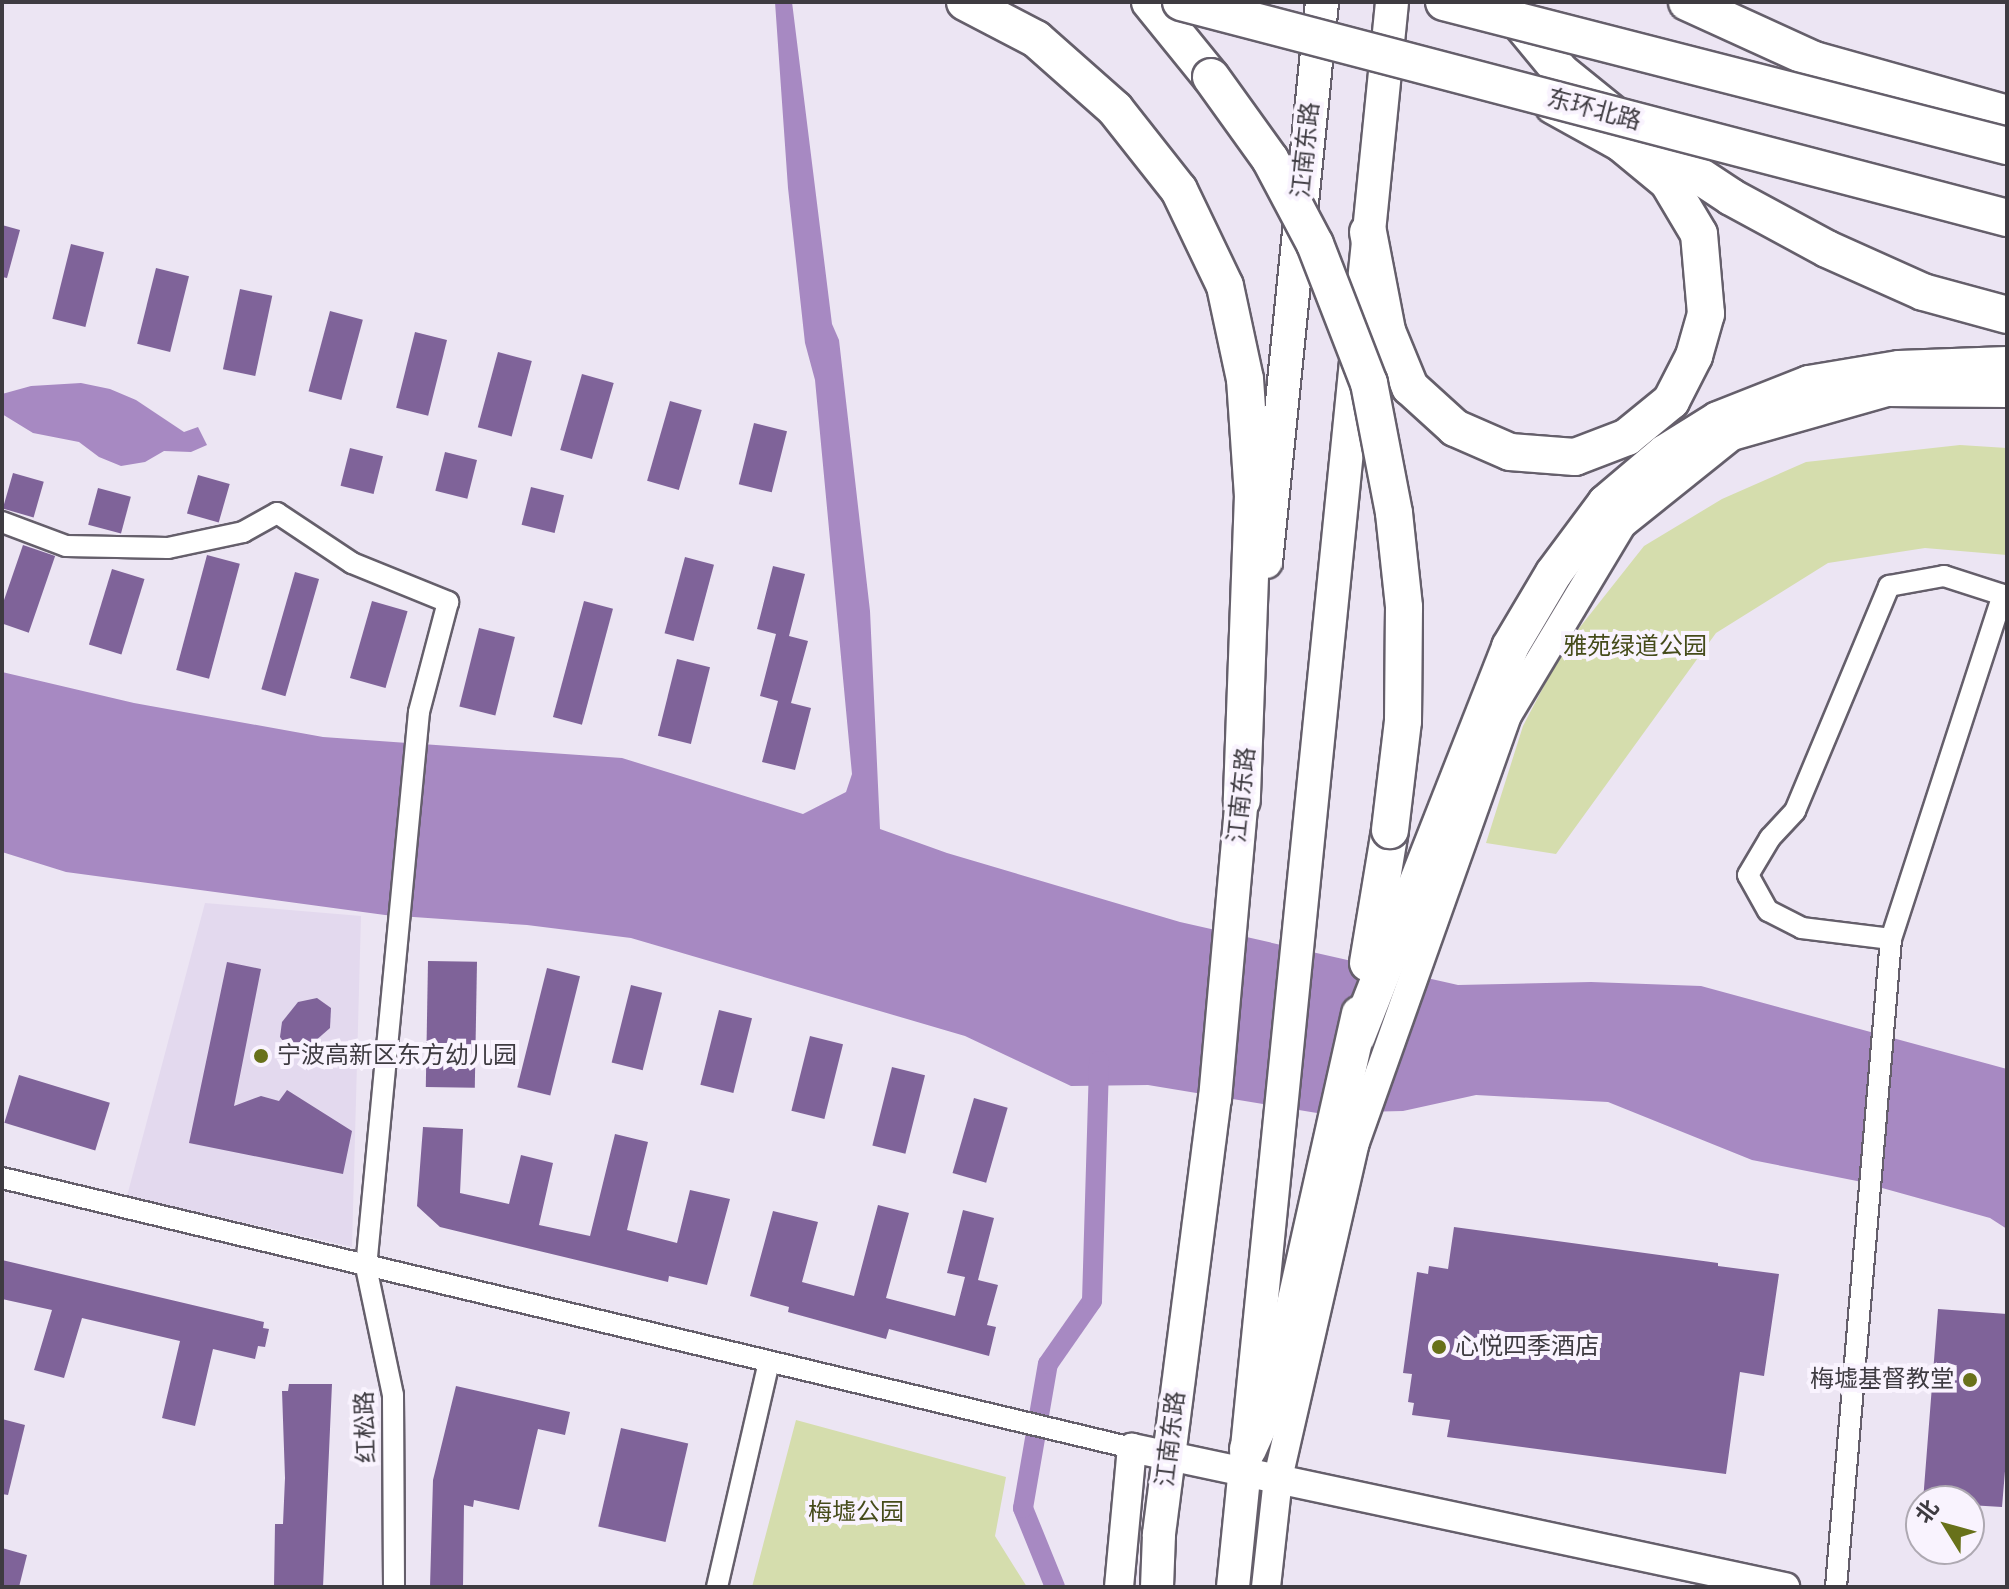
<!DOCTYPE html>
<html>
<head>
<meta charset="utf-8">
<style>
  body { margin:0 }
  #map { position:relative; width:2009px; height:1589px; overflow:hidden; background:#ece5f3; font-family:"Roboto Condensed","Noto Sans SC",sans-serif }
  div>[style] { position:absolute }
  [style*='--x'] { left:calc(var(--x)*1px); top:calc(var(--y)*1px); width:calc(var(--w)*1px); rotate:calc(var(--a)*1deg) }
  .built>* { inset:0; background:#e3d9ee }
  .green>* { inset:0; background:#d5ddad }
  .water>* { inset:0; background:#a789c2 }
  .canal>* { height:20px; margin:-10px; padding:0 10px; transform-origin:10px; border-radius:10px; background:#a789c2 }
  .building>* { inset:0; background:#7f6399; transform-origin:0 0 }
  .roads { filter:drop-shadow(2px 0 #655f6b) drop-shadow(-2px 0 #655f6b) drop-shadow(0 2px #655f6b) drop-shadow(0 -2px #655f6b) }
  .street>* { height:20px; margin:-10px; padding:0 10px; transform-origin:10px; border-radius:10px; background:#fff }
  .secondary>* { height:28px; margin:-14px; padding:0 14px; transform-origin:14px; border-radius:14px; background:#fff }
  .primary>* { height:32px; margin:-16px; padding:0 16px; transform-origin:16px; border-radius:16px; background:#fff }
  .highway>* { height:36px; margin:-18px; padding:0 18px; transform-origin:18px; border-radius:18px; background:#fff }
  .bridges { filter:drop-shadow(2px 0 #655f6b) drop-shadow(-2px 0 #655f6b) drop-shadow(0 2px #655f6b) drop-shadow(0 -2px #655f6b) }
  .highway-bridge>* { height:36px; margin:-18px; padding:0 18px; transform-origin:18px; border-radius:18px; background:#fff }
  .dots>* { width:22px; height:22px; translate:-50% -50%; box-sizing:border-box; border:4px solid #f9f3fe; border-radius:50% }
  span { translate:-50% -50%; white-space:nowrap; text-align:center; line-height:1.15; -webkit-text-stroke:8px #f9f3fe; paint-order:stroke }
  .street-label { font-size:24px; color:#3e3b41 }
  .park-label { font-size:24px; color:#454b1a }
  .poi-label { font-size:24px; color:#3e3b41 }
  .left { translate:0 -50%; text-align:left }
  .right { translate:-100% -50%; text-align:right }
  .frame { position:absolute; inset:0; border:4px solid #3e3b41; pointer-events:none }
  .north { position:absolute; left:1905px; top:1485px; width:80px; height:80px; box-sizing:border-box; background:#f9f3fe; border:2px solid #aea9b2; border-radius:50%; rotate:307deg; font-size:22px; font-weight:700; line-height:32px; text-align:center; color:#3e3b41 }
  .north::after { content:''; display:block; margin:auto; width:28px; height:36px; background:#68711a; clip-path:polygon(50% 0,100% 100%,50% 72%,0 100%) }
</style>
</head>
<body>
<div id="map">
  <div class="built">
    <div style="clip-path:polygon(205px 903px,361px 916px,352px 1247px,127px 1196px)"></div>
  </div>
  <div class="green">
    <div style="clip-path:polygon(1960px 445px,2007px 448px,2007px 555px,1925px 548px,1828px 563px,1716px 633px,1556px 854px,1486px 843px,1523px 726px,1565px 646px,1644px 546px,1722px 499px,1806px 462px)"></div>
    <div style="clip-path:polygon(796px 1420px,1006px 1477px,995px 1536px,1027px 1587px,752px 1587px)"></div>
  </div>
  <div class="water">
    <div style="clip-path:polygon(775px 2px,792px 2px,832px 324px,839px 340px,870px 611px,880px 829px,947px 853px,1180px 922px,1458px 985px,1591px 982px,1701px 986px,2007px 1069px,2007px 1229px,1990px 1218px,1857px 1181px,1752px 1160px,1608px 1102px,1476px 1095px,1403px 1111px,1317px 1113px,1148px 1085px,1071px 1086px,965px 1036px,631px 938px,527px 925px,385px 915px,66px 872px,2px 852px,2px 672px,134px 703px,323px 737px,622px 758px,803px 814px,846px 792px,852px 774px,815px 380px,805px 343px,788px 188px)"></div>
    <div style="clip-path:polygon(81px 383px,110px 389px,136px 400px,184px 432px,198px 427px,207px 445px,191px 452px,164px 451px,145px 462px,121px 466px,99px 457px,79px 442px,33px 433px,2px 414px,2px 394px,31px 386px)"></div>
  </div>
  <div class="canal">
    <div style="--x:1055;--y:1587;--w:85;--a:-112.1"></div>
    <div style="--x:1023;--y:1508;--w:146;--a:-80.2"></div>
    <div style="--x:1048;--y:1364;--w:77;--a:-55.1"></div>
    <div style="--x:1092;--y:1301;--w:240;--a:-88.3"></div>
  </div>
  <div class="building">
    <div style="clip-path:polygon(2px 225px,20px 230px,7px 278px,2px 277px)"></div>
    <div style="left:71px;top:244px;width:34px;height:77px;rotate:14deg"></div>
    <div style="left:156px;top:268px;width:34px;height:78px;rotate:14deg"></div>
    <div style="left:240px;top:289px;width:33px;height:82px;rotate:12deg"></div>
    <div style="left:330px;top:311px;width:34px;height:83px;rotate:15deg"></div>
    <div style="left:415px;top:332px;width:33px;height:78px;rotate:14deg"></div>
    <div style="left:498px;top:352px;width:35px;height:78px;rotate:15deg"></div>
    <div style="left:582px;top:374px;width:33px;height:79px;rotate:16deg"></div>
    <div style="left:670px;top:401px;width:33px;height:83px;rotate:16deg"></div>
    <div style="left:754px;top:423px;width:34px;height:63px;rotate:14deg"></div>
    <div style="left:350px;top:448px;width:34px;height:39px;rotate:14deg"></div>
    <div style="left:445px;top:452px;width:33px;height:40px;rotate:14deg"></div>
    <div style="left:13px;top:473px;width:32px;height:37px;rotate:16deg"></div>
    <div style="left:198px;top:475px;width:33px;height:40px;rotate:16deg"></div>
    <div style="left:531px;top:487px;width:34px;height:39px;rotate:14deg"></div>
    <div style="left:98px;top:488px;width:34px;height:38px;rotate:15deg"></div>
    <div style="left:23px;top:545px;width:34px;height:81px;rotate:19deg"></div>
    <div style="left:207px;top:555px;width:34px;height:119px;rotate:15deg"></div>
    <div style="left:685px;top:557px;width:30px;height:79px;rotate:15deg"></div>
    <div style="clip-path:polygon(773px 566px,805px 574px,789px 636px,808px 641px,791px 703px,811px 708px,795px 770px,762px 762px,778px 701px,760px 696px,776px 634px,757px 629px)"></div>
    <div style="left:112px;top:569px;width:34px;height:79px;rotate:17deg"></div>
    <div style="left:295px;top:572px;width:25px;height:122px;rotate:16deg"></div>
    <div style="left:372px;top:601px;width:37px;height:80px;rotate:16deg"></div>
    <div style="left:584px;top:601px;width:30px;height:120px;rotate:15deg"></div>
    <div style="left:479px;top:628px;width:37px;height:81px;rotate:14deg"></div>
    <div style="left:677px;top:659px;width:34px;height:79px;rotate:14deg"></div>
    <div style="left:428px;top:961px;width:49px;height:126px;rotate:1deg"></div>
    <div style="clip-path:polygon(227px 962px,261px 969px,234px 1106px,261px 1096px,279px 1101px,287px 1090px,352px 1131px,343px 1174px,189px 1143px)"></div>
    <div style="left:547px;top:968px;width:34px;height:123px;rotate:14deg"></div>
    <div style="left:631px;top:985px;width:32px;height:80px;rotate:14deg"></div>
    <div style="clip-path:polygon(317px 998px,331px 1008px,330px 1028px,306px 1049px,288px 1048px,280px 1037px,282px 1022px,298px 1002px)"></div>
    <div style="left:719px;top:1010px;width:34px;height:77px;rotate:14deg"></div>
    <div style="left:810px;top:1036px;width:34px;height:77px;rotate:14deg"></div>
    <div style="left:892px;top:1067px;width:34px;height:81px;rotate:14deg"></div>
    <div style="left:19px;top:1075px;width:95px;height:50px;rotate:17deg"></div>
    <div style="left:974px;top:1098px;width:35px;height:78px;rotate:16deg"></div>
    <div style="clip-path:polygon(423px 1127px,463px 1129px,460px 1193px,509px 1204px,521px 1155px,553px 1163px,539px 1225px,590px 1236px,615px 1134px,648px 1142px,627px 1230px,677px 1243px,690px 1190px,730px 1199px,707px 1285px,669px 1276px,668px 1282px,440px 1227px,417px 1206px)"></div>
    <div style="clip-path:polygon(878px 1205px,909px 1213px,886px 1298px,955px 1316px,965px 1277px,947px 1273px,963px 1210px,994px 1218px,978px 1280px,998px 1285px,987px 1325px,996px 1327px,989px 1356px,889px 1329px,886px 1339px,788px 1312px,789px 1307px,750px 1296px,773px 1211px,818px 1222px,802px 1282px,854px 1296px)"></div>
    <div style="clip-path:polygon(1454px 1227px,1718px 1263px,1718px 1266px,1779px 1274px,1764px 1376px,1740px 1372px,1726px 1474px,1447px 1437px,1450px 1420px,1412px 1415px,1414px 1403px,1408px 1402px,1412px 1374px,1403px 1373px,1417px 1272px,1428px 1274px,1429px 1266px,1448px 1269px)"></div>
    <div style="clip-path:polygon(2px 1260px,264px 1322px,263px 1328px,269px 1329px,265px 1347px,258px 1346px,255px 1359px,213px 1349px,195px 1426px,162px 1418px,180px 1341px,82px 1318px,64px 1378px,34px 1370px,52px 1310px,2px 1299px)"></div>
    <div style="clip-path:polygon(1938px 1309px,2007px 1314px,2007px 1447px,2002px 1507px,1969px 1505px,1969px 1501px,1923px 1501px)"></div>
    <div style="clip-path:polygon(289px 1384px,332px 1384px,323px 1587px,274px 1587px,275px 1524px,283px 1524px,285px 1478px,282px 1391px,288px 1391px)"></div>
    <div style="clip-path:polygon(456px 1386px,570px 1412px,565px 1435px,538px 1429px,519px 1510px,474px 1500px,473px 1507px,464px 1505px,463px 1587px,430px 1587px,433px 1480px)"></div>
    <div style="clip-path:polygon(2px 1419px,25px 1425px,8px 1495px,2px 1494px)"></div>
    <div style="left:621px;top:1428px;width:69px;height:101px;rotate:13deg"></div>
    <div style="clip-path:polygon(2px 1548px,27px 1555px,19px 1587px,2px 1587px)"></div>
  </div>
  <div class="roads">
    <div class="street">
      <div style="--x:2;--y:522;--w:68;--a:20.6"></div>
      <div style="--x:66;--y:546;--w:102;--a:1.1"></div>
      <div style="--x:168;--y:548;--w:77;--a:-12"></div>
      <div style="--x:243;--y:532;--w:39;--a:-29"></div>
      <div style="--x:277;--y:513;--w:90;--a:33.7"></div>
      <div style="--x:352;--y:563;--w:104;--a:22.1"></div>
      <div style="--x:448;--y:602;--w:114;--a:104.8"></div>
      <div style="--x:419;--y:712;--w:558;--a:95.45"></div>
      <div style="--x:366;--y:1267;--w:131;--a:78.1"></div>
      <div style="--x:393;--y:1395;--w:192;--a:89.7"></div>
      <div style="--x:1891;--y:939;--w:90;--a:-173"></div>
      <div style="--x:1802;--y:928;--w:38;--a:-153"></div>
      <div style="--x:1768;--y:911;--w:41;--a:-119.1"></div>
      <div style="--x:1748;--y:875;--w:43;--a:-59.3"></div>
      <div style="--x:1770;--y:838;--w:37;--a:-47"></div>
      <div style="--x:1795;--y:811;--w:244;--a:-67.3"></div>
      <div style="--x:1889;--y:586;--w:56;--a:-10.3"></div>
      <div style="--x:1944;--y:576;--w:62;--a:17.9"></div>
      <div style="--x:2;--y:1178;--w:1162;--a:13.44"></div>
      <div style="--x:717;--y:1587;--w:231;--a:-77"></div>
      <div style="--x:1836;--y:1587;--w:650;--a:-85.15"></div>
      <div style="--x:1891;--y:939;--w:362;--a:-72"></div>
      <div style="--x:2003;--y:595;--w:4;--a:0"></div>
    </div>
    <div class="secondary">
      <div style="--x:1119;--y:1587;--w:140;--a:-84.7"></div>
      <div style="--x:1132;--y:1448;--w:668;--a:12.02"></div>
      <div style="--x:1266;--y:1587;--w:110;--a:-83.7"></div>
      <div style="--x:1278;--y:1478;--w:342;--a:-77.1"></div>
      <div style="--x:1354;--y:1145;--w:454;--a:-70.4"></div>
      <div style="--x:1506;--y:717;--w:225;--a:-59"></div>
      <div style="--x:1622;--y:524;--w:141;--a:-38.7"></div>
      <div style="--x:1732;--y:436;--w:162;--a:-15.8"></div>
      <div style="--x:1888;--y:392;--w:119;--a:0.5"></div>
    </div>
    <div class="primary">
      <div style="--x:1266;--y:562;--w:563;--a:-84.29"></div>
      <div style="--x:1157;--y:1587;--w:53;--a:-87.8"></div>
      <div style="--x:1159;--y:1534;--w:439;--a:-82.7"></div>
      <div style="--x:1215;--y:1099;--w:325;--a:-84.9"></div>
      <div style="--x:1233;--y:1587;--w:1593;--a:-84.27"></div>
    </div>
    <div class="highway">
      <div style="--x:965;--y:2;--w:80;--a:27.5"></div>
      <div style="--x:1036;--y:39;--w:106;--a:41.5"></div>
      <div style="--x:1115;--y:109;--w:103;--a:51.7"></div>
      <div style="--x:1179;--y:190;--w:106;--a:64.4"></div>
      <div style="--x:1225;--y:286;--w:95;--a:77.9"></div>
      <div style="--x:1245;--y:379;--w:116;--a:86.1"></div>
      <div style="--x:1253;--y:495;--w:306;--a:92.1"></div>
      <div style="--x:1150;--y:2;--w:97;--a:50.9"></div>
      <div style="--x:1687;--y:2;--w:140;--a:24.5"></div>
      <div style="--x:1814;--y:60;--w:200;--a:15.6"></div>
      <div style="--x:1509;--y:9;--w:82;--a:50.5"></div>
      <div style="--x:1561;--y:72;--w:108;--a:39"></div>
      <div style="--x:1645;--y:140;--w:103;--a:33.5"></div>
      <div style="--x:1731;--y:197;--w:109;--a:28.4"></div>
      <div style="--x:1827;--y:249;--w:105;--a:24.1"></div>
      <div style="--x:1923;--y:292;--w:87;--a:15.3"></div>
      <div style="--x:1368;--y:232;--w:101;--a:79.1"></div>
      <div style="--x:1387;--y:331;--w:61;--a:67.7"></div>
      <div style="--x:1410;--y:387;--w:61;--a:42.3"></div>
      <div style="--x:1455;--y:428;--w:60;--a:23.6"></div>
      <div style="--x:1510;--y:452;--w:65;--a:4.4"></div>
      <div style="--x:1575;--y:457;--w:56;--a:-21"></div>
      <div style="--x:1627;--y:437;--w:57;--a:-39.3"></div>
      <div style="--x:1671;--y:401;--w:51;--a:-62.9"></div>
      <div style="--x:1694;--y:356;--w:44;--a:-74.1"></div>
      <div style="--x:1706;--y:314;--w:80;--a:-95"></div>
      <div style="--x:1699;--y:234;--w:61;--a:-120.8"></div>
      <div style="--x:1668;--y:182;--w:61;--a:-140.3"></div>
      <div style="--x:1621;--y:143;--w:77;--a:-151.1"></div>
      <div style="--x:1368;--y:963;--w:135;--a:-80.6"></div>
      <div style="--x:1357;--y:1036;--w:418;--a:-68.5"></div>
      <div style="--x:1510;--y:647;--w:86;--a:-59.3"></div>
      <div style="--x:1554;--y:573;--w:87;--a:-53.4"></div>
      <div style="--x:1606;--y:503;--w:77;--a:-40.3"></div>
      <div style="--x:1665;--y:453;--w:62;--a:-31.9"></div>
      <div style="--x:1718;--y:420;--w:98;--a:-21.6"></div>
      <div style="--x:1809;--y:384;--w:91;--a:-9.5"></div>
      <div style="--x:1899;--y:369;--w:108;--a:-2.1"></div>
      <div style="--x:1248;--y:1449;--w:70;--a:-65.6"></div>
      <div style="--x:1277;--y:1385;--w:380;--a:-77.4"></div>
    </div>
  </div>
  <div class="bridges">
    <div class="highway-bridge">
      <div style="--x:1181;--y:2;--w:854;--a:14.65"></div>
      <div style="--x:1444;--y:2;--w:581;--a:14.35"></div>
      <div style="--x:1211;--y:77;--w:101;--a:54.3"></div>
      <div style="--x:1270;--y:159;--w:96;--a:62.1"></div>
      <div style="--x:1315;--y:244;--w:149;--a:68.8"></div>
      <div style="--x:1369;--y:383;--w:132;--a:79.1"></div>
      <div style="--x:1394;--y:513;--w:95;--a:83.9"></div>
      <div style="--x:1404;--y:607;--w:114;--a:90.5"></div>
      <div style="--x:1403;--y:721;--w:110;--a:96.8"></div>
    </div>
  </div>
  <div class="dots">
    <div style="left:261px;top:1056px;background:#68711a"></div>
    <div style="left:1439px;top:1347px;background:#68711a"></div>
    <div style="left:1970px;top:1380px;background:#68711a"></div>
  </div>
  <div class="street-label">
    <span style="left:1594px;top:110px;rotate:15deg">东环北路</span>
    <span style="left:1306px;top:150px;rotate:-84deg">江南东路</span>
    <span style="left:1242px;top:795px;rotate:-84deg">江南东路</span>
    <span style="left:366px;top:1427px;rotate:-92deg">红松路</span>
    <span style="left:1171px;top:1439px;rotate:-83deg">江南东路</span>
  </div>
  <div class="park-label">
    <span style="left:1635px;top:647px">雅苑绿道公园</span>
    <span style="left:856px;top:1513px">梅墟公园</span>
  </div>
  <div class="poi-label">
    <span class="left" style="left:277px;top:1056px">宁波高新区东方幼儿园</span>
    <span class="left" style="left:1455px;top:1347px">心悦四季酒店</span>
    <span class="right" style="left:1954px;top:1380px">梅墟基督教堂</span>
  </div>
  <div class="frame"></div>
  <div class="north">北</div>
</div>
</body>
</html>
